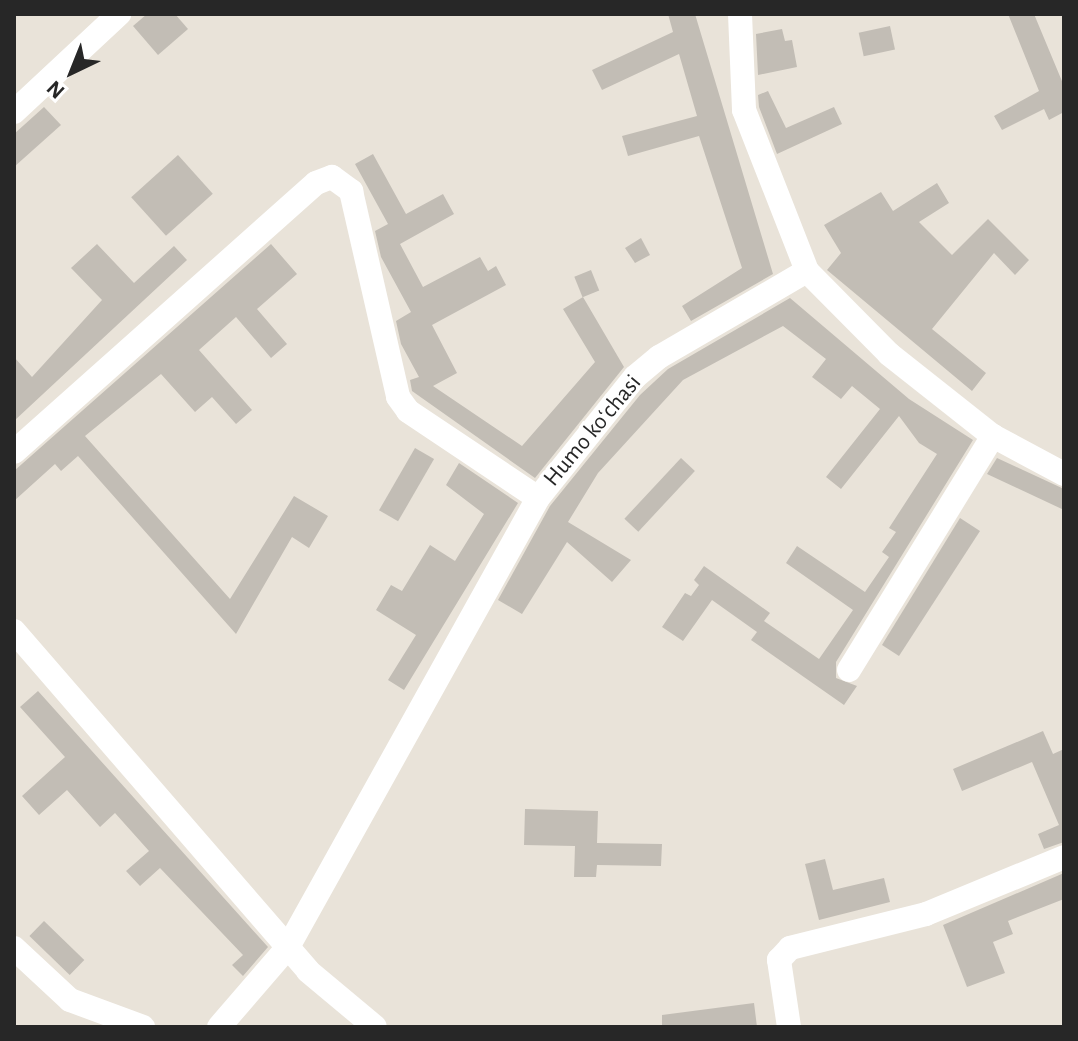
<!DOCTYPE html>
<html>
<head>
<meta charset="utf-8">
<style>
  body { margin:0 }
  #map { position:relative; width:1078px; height:1041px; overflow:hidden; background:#e9e3d9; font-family:"Alegreya Sans",sans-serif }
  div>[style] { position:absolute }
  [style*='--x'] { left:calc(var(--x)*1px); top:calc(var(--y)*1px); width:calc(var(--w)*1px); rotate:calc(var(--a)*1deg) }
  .building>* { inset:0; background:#c2bdb5; transform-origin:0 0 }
  .minor>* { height:24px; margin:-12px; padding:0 12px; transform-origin:12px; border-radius:12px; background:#fff }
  span { translate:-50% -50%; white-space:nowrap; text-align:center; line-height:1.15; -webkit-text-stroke:6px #fff; paint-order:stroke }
  .street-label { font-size:24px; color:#272727 }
  .frame { position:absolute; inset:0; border:16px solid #272727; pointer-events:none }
  .north { position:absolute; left:32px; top:32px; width:80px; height:80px; -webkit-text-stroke:6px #fff; paint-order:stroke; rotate:223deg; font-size:22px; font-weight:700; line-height:32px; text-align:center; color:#272727 }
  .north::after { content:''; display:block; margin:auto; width:28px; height:36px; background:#272727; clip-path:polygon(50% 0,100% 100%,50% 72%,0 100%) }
</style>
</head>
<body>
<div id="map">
  <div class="building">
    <div style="clip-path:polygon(147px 14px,175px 14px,188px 29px,158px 55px,133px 26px)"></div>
    <div style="clip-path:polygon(668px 14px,695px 14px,773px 274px,691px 321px,682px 306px,742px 268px,699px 136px,628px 156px,622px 136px,697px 116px,679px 54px,602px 90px,592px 70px,673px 32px)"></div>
    <div style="clip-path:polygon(1008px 14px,1034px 14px,1064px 86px,1064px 112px,1049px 120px,1044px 109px,1002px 130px,994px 116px,1039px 91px)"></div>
    <div style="left:890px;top:26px;width:24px;height:32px;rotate:78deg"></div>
    <div style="clip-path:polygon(782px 29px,785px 41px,792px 40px,797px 67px,758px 75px,756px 34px)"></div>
    <div style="clip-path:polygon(768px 91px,786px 128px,834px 107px,842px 124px,777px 154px,759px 107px,758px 95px)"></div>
    <div style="clip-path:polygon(44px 107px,61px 125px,14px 167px,14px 134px)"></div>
    <div style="clip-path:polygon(373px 154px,406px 214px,443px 194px,454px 214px,400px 244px,423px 287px,480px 257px,488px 271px,496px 266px,506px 285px,432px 325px,457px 373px,433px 386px,522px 446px,595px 362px,563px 309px,583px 297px,624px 367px,535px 478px,412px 391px,410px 380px,419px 377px,401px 344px,396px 321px,411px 312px,381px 257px,375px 231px,388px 224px,355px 164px)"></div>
    <div style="left:178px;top:155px;width:52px;height:63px;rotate:48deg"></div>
    <div style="clip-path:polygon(937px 183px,949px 203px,919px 222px,952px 255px,988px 219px,1029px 260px,1015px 275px,994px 253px,932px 329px,986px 373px,972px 391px,827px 270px,841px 253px,824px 225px,881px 192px,893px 211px)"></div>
    <div style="clip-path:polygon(641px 238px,650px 255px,635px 263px,625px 248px)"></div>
    <div style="clip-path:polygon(97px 244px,134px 283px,174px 246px,187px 260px,14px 421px,14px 357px,32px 377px,102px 300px,71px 268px)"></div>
    <div style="clip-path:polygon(271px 244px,297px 274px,257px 309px,287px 344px,271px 358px,236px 317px,199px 350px,252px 410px,236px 424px,212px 397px,195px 412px,161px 374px,85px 436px,230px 599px,294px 496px,328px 516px,309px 548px,292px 537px,236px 634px,78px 456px,61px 471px,55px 464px,14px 501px,14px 471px)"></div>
    <div style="left:591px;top:270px;width:22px;height:18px;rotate:68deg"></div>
    <div style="clip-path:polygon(790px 298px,909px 399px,973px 440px,836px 662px,836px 678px,857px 686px,844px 705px,751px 640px,757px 632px,712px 600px,683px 641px,662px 627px,685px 593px,691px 596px,699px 585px,694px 580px,704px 566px,770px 613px,764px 621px,819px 659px,853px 610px,786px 563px,797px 546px,865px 592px,889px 557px,882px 552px,896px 532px,889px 528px,937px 454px,919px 443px,899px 416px,841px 489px,826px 477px,880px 409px,852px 386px,841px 399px,812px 377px,826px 359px,783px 326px,683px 380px,598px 473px,568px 522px,631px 560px,612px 582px,567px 542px,522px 614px,498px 600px,550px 506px,640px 395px,668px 369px)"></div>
    <div style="left:415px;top:448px;width:22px;height:72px;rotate:30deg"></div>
    <div style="left:681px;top:458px;width:19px;height:83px;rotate:43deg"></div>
    <div style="clip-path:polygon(997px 458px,1064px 489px,1064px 510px,987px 474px)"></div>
    <div style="clip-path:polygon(459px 463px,518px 503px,404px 690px,388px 680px,416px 635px,376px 610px,391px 585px,402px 591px,430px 545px,455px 561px,484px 514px,446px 485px)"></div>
    <div style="clip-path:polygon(960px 518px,980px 531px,899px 656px,882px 645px)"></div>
    <div style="clip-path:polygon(38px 691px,268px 947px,243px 976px,232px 965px,243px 955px,160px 868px,140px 886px,126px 871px,149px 851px,115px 813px,100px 827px,67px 790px,39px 815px,22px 796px,65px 757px,20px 707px)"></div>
    <div style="clip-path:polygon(1043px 731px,1053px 754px,1064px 749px,1064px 842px,1044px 849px,1038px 834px,1059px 825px,1032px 762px,962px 791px,953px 769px)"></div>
    <div style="clip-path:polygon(525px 809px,598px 811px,597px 843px,662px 844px,661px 866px,597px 865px,596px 877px,574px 877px,575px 846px,524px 845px)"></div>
    <div style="clip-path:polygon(825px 859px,833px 890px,884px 878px,890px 902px,819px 920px,805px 864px)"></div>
    <div style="clip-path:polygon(1064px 873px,1064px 899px,1008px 921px,1013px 934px,993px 942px,1005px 973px,967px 987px,943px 925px)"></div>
    <div style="left:44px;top:921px;width:56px;height:21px;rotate:44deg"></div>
    <div style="clip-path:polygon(754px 1003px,757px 1027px,662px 1027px,662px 1015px)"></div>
  </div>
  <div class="minor">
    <div style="--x:740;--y:14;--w:96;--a:87.6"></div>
    <div style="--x:744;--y:110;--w:173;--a:68.6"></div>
    <div style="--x:14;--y:112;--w:144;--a:-43"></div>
    <div style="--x:14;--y:452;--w:404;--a:-41.7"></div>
    <div style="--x:316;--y:183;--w:17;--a:-21"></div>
    <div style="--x:332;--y:177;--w:24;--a:36"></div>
    <div style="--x:351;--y:191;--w:211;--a:77.1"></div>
    <div style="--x:398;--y:397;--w:17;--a:54"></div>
    <div style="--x:408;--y:411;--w:156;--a:33.8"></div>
    <div style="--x:14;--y:631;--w:449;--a:49.1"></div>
    <div style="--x:308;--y:971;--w:87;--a:39.9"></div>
    <div style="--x:849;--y:670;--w:275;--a:-58.4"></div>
    <div style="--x:14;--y:948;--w:76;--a:42.9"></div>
    <div style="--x:70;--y:1000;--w:78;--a:20.3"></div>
    <div style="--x:219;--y:1027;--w:106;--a:-49.2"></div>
    <div style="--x:288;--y:947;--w:514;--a:-60.89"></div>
    <div style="--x:538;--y:498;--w:155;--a:-51.3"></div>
    <div style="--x:635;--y:377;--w:31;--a:-40"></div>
    <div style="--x:659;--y:357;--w:171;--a:-30.2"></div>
    <div style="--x:807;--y:271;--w:117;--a:45.3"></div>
    <div style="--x:889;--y:354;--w:132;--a:38.3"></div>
    <div style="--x:993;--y:436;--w:81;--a:28.2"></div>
    <div style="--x:789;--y:1027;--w:68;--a:-98.5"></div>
    <div style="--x:779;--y:960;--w:16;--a:-47"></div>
    <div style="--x:790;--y:948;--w:140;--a:-14"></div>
    <div style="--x:926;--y:914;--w:149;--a:-22.4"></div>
  </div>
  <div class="street-label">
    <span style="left:593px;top:431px;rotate:-50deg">Humo koʻchasi</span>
  </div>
  <div class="frame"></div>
  <div class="north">N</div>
</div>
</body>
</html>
